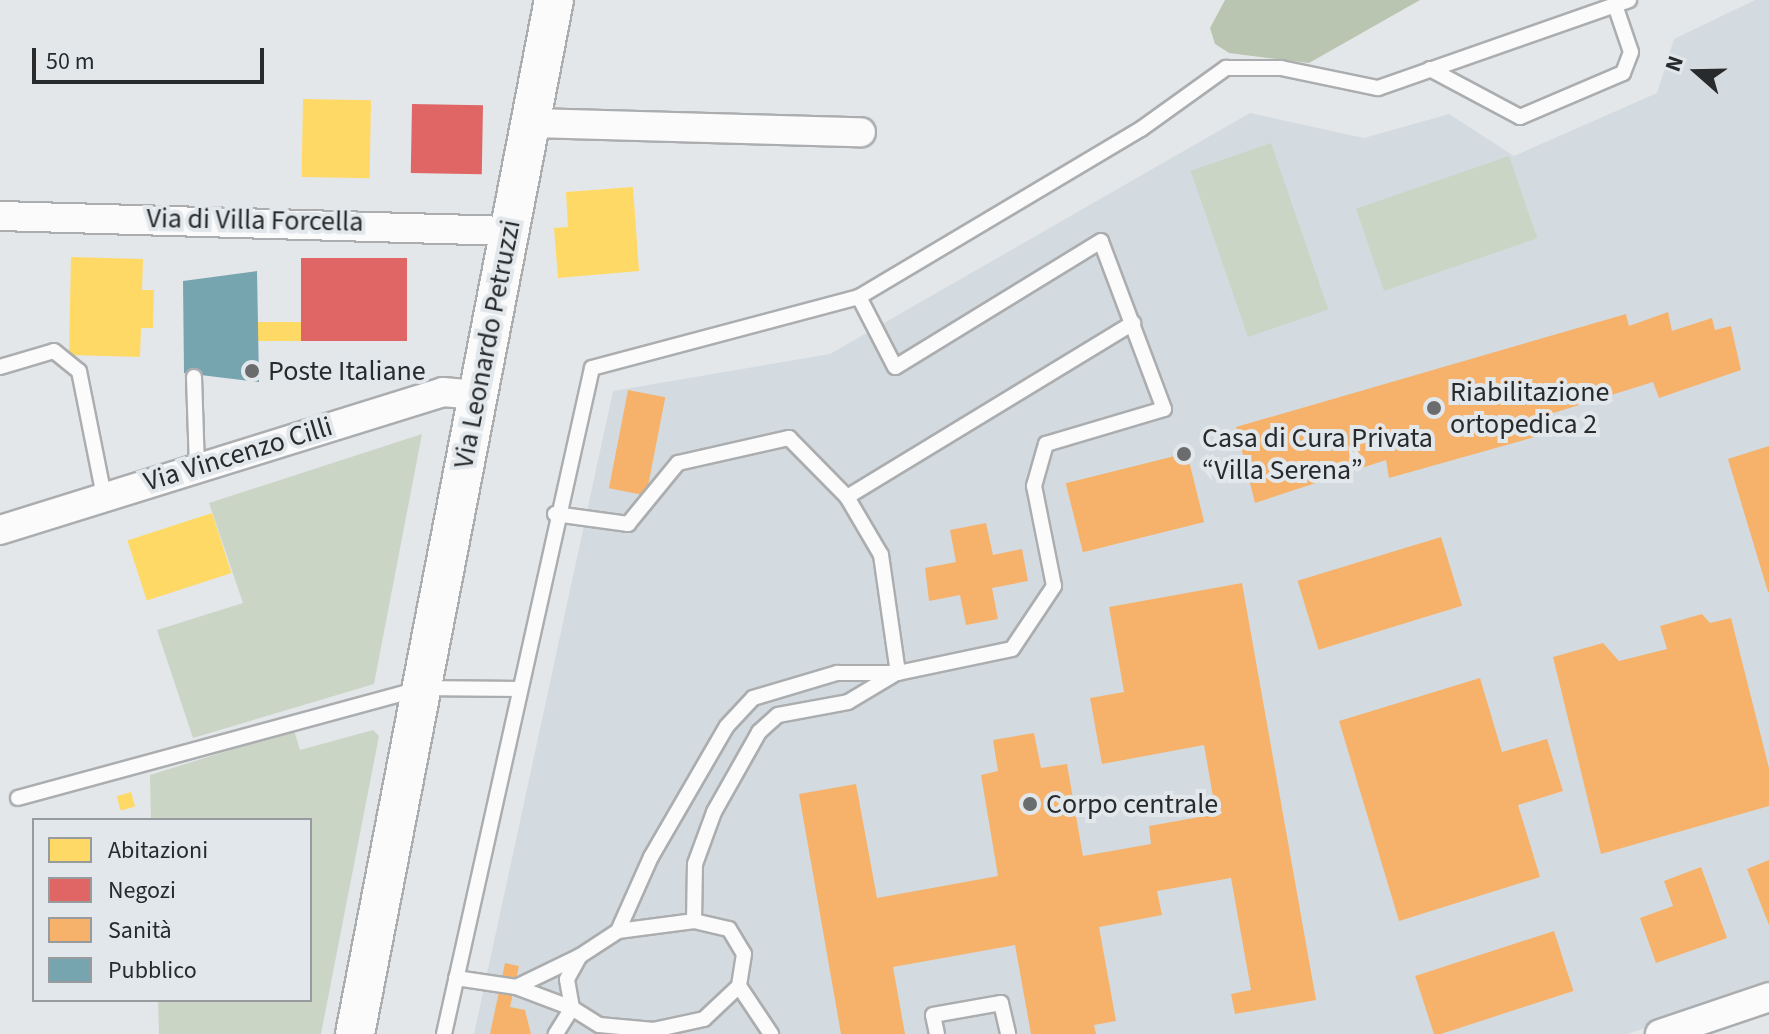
<!DOCTYPE html>
<html>
<head>
<meta charset="utf-8">
<style>
  body { margin:0 }
  #map { position:relative; width:1769px; height:1034px; overflow:hidden; background:#e4e7e9; font-family:"Source Sans 3",sans-serif }
  div>[style] { position:absolute }
  [style*='--x'] { left:calc(var(--x)*1px); top:calc(var(--y)*1px); width:calc(var(--w)*1px); rotate:calc(var(--a)*1deg) }
  .built>* { inset:0; background:#d3dbe0 }
  .green>* { inset:0; background:#cbd5c6; transform-origin:0 0 }
  .forest>* { inset:0; background:#b9c5b0 }
  .homes>* { inset:0; background:#ffd966; transform-origin:0 0 }
  .shops>* { inset:0; background:#e06666; transform-origin:0 0 }
  .health>* { inset:0; background:#f6b26b; transform-origin:0 0 }
  .public>* { inset:0; background:#76a5af }
  .roads { filter:drop-shadow(2px 0 #abadaf) drop-shadow(-2px 0 #abadaf) drop-shadow(0 2px #abadaf) drop-shadow(0 -2px #abadaf) }
  .lane>* { height:14px; margin:-7px; padding:0 7px; transform-origin:7px; border-radius:7px; background:#fbfbfc }
  .street>* { height:28px; margin:-14px; padding:0 14px; transform-origin:14px; border-radius:14px; background:#fbfbfc }
  .secondary>* { height:38px; margin:-19px; padding:0 19px; transform-origin:19px; border-radius:19px; background:#fbfbfc }
  .dots>* { width:22px; height:22px; translate:-50% -50%; box-sizing:border-box; border:4px solid #e2e7eb; border-radius:50% }
  span { translate:-50% -50%; white-space:nowrap; text-align:center; line-height:1.15; -webkit-text-stroke:8px #e2e7eb; paint-order:stroke }
  .street-label { font-size:28px; color:#282a2b }
  .poi-label { font-size:28px; color:#282a2b }
  .left { translate:0 -50%; text-align:left }
  .legend { position:absolute; left:32px; top:818px; width:280px; height:184px; box-sizing:border-box; background:#e2e7eb; border:2px solid #989b9e; margin:0; padding:10px 14px; list-style:none; font-size:24px; color:#282a2b }
  .legend li { display:flex; align-items:center; gap:16px; height:40px }
  .legend b { width:40px; border:2px solid #989b9e }
  .north { position:absolute; left:1657px; top:32px; width:80px; height:80px; -webkit-text-stroke:6px #e2e7eb; paint-order:stroke; rotate:290deg; font-size:22px; font-weight:700; line-height:32px; text-align:center; color:#282a2b }
  .north::after { content:''; display:block; margin:auto; width:28px; height:36px; background:#282a2b; clip-path:polygon(50% 0,100% 100%,50% 72%,0 100%) }
  .scale { position:absolute; left:32px; top:48px; width:232px; height:36px; box-sizing:border-box; border:4px solid #282a2b; border-top:0; padding-left:10px; font-size:24px; line-height:28px; white-space:nowrap; color:#282a2b; -webkit-text-stroke:6px #e2e7eb; paint-order:stroke }
</style>
</head>
<body>
<div id="map">
  <div class="built">
    <div style="clip-path:polygon(1755px 0,1769px 0,1769px 987px,1627px 1034px,474px 1034px,613px 391px,830px 354px,1250px 113px,1364px 138px,1449px 114px,1514px 156px,1657px 93px,1674px 39px)"></div>
  </div>
  <div class="green">
    <div style="left:1271px;top:143px;width:176px;height:85px;rotate:71deg"></div>
    <div style="left:1509px;top:156px;width:87px;height:162px;rotate:71deg"></div>
    <div style="clip-path:polygon(422px 434px,374px 684px,193px 738px,157px 630px,243px 603px,209px 503px)"></div>
    <div style="clip-path:polygon(294px 730px,300px 750px,373px 730px,379px 736px,321px 1034px,159px 1034px,158px 1000px,310px 1000px,310px 820px,151px 820px,150px 775px)"></div>
  </div>
  <div class="forest">
    <div style="clip-path:polygon(1225px 0,1420px 0,1309px 63px,1229px 53px,1215px 44px,1210px 28px)"></div>
  </div>
  <div class="homes">
    <div style="left:303px;top:99px;width:68px;height:78px;rotate:1deg"></div>
    <div style="clip-path:polygon(633px 187px,639px 271px,558px 278px,554px 228px,568px 227px,566px 192px)"></div>
    <div style="clip-path:polygon(71px 257px,143px 259px,142px 290px,154px 290px,153px 328px,141px 328px,140px 357px,69px 355px)"></div>
    <div style="left:258px;top:322px;width:43px;height:19px"></div>
    <div style="left:212px;top:513px;width:63px;height:89px;rotate:72deg"></div>
    <div style="left:131px;top:792px;width:15px;height:15px;rotate:74deg"></div>
  </div>
  <div class="shops">
    <div style="left:412px;top:104px;width:71px;height:69px;rotate:1deg"></div>
    <div style="left:301px;top:258px;width:106px;height:83px"></div>
  </div>
  <div class="health">
    <div style="clip-path:polygon(1668px 312px,1672px 331px,1712px 318px,1715px 330px,1731px 326px,1741px 370px,1659px 398px,1653px 382px,1534px 419px,1538px 436px,1389px 478px,1386px 460px,1255px 503px,1236px 427px,1626px 314px,1629px 326px)"></div>
    <div style="left:628px;top:390px;width:38px;height:100px;rotate:11deg"></div>
    <div style="clip-path:polygon(1769px 446px,1769px 592px,1768px 592px,1728px 459px)"></div>
    <div style="left:1187px;top:453px;width:71px;height:125px;rotate:76deg"></div>
    <div style="clip-path:polygon(986px 523px,993px 555px,1022px 549px,1028px 581px,992px 588px,998px 619px,966px 625px,960px 595px,929px 601px,925px 568px,956px 562px,950px 530px)"></div>
    <div style="left:1441px;top:537px;width:72px;height:150px;rotate:73deg"></div>
    <div style="clip-path:polygon(1242px 583px,1316px 1000px,1235px 1014px,1231px 994px,1251px 990px,1231px 878px,1157px 891px,1162px 915px,1099px 927px,1116px 1021px,1094px 1025px,1096px 1034px,1031px 1034px,1015px 945px,893px 967px,905px 1034px,841px 1034px,799px 794px,856px 784px,877px 898px,998px 876px,981px 775px,998px 771px,993px 740px,1034px 733px,1041px 768px,1067px 764px,1083px 856px,1151px 844px,1149px 826px,1216px 814px,1204px 745px,1102px 764px,1090px 698px,1124px 692px,1109px 607px)"></div>
    <div style="clip-path:polygon(1702px 614px,1710px 623px,1731px 618px,1769px 768px,1769px 806px,1601px 854px,1553px 657px,1603px 643px,1619px 661px,1667px 649px,1660px 626px)"></div>
    <div style="clip-path:polygon(1480px 678px,1502px 752px,1547px 739px,1563px 791px,1518px 805px,1540px 877px,1399px 921px,1339px 721px)"></div>
    <div style="clip-path:polygon(1769px 860px,1769px 925px,1747px 869px)"></div>
    <div style="clip-path:polygon(1701px 867px,1727px 938px,1656px 963px,1640px 918px,1673px 906px,1664px 881px)"></div>
    <div style="left:1554px;top:931px;width:63px;height:146px;rotate:72deg"></div>
    <div style="clip-path:polygon(505px 963px,519px 966px,510px 1007px,525px 1010px,531px 1034px,490px 1034px)"></div>
  </div>
  <div class="public">
    <div style="clip-path:polygon(257px 271px,259px 382px,184px 373px,183px 281px)"></div>
  </div>
  <div class="roads">
    <div class="lane">
      <div style="--x:1430;--y:69;--w:102;--a:28.1"></div>
      <div style="--x:1520;--y:117;--w:112;--a:-23.1"></div>
      <div style="--x:1623;--y:73;--w:22;--a:-69"></div>
      <div style="--x:1631;--y:52;--w:50;--a:-108.8"></div>
      <div style="--x:0;--y:367;--w:56;--a:-16.5"></div>
      <div style="--x:54;--y:351;--w:32;--a:39"></div>
      <div style="--x:79;--y:371;--w:127;--a:78.7"></div>
      <div style="--x:194;--y:377;--w:89;--a:88.1"></div>
      <div style="--x:847;--y:497;--w:335;--a:-31.3"></div>
      <div style="--x:555;--y:514;--w:74;--a:7.8"></div>
      <div style="--x:628;--y:524;--w:79;--a:-50.7"></div>
      <div style="--x:678;--y:463;--w:114;--a:-12.7"></div>
      <div style="--x:789;--y:438;--w:83;--a:45.5"></div>
      <div style="--x:847;--y:497;--w:67;--a:59.6"></div>
      <div style="--x:881;--y:555;--w:119;--a:81.8"></div>
      <div style="--x:18;--y:798;--w:419;--a:-15.2"></div>
      <div style="--x:422;--y:688;--w:94;--a:0.6"></div>
      <div style="--x:694;--y:921;--w:36;--a:13"></div>
      <div style="--x:729;--y:929;--w:29;--a:59"></div>
      <div style="--x:744;--y:954;--w:32;--a:99"></div>
      <div style="--x:739;--y:986;--w:48;--a:136.7"></div>
      <div style="--x:704;--y:1019;--w:51;--a:167.6"></div>
      <div style="--x:654;--y:1030;--w:55;--a:-174.8"></div>
      <div style="--x:599;--y:1025;--w:32;--a:-148"></div>
      <div style="--x:572;--y:1008;--w:29;--a:-100"></div>
      <div style="--x:567;--y:979;--w:26;--a:-61"></div>
      <div style="--x:580;--y:956;--w:45;--a:-33.3"></div>
      <div style="--x:618;--y:931;--w:77;--a:-7.5"></div>
      <div style="--x:694;--y:921;--w:57;--a:-89"></div>
      <div style="--x:695;--y:864;--w:55;--a:-69.9"></div>
      <div style="--x:714;--y:812;--w:92;--a:-60.6"></div>
      <div style="--x:759;--y:732;--w:25;--a:-42"></div>
      <div style="--x:778;--y:715;--w:71;--a:-10.5"></div>
      <div style="--x:848;--y:702;--w:55;--a:-30.8"></div>
      <div style="--x:618;--y:931;--w:81;--a:-66"></div>
      <div style="--x:651;--y:857;--w:151;--a:-59.9"></div>
      <div style="--x:727;--y:726;--w:38;--a:-47"></div>
      <div style="--x:753;--y:698;--w:88;--a:-16.6"></div>
      <div style="--x:837;--y:673;--w:61;--a:0"></div>
      <div style="--x:898;--y:673;--w:116;--a:-11.9"></div>
      <div style="--x:1012;--y:649;--w:76;--a:-56.3"></div>
      <div style="--x:1054;--y:586;--w:102;--a:-101.3"></div>
      <div style="--x:1034;--y:486;--w:44;--a:-74.1"></div>
      <div style="--x:1046;--y:444;--w:123;--a:-16.5"></div>
      <div style="--x:1164;--y:409;--w:179;--a:-110.6"></div>
      <div style="--x:1101;--y:241;--w:241;--a:148.5"></div>
      <div style="--x:895;--y:367;--w:79;--a:-117.2"></div>
      <div style="--x:456;--y:978;--w:61;--a:8.5"></div>
      <div style="--x:516;--y:987;--w:60;--a:20.6"></div>
      <div style="--x:572;--y:1008;--w:31;--a:122"></div>
      <div style="--x:739;--y:986;--w:58;--a:56.3"></div>
      <div style="--x:516;--y:987;--w:71;--a:-25.8"></div>
      <div style="--x:444;--y:1034;--w:682;--a:-77.47"></div>
      <div style="--x:592;--y:368;--w:276;--a:-14.9"></div>
      <div style="--x:859;--y:297;--w:328;--a:-30.8"></div>
      <div style="--x:1141;--y:129;--w:105;--a:-35.7"></div>
      <div style="--x:1226;--y:68;--w:55;--a:0"></div>
      <div style="--x:1281;--y:68;--w:99;--a:11.7"></div>
      <div style="--x:1378;--y:88;--w:266;--a:-19.3"></div>
      <div style="--x:937;--y:1034;--w:19;--a:-102"></div>
      <div style="--x:933;--y:1015;--w:69;--a:-10"></div>
      <div style="--x:1001;--y:1003;--w:32;--a:77"></div>
    </div>
    <div class="street">
      <div style="--x:530;--y:123;--w:331;--a:1.6"></div>
      <div style="--x:0;--y:216;--w:509;--a:1.69"></div>
      <div style="--x:0;--y:530;--w:464;--a:-17.3"></div>
      <div style="--x:443;--y:392;--w:34;--a:5"></div>
      <div style="--x:1660;--y:1034;--w:115;--a:-18.7"></div>
    </div>
    <div class="secondary">
      <div style="--x:355;--y:1034;--w:1053;--a:-79.11"></div>
    </div>
  </div>
  <div class="dots">
    <div style="left:252px;top:371px;background:#6a6c6e"></div>
    <div style="left:1434px;top:408px;background:#6a6c6e"></div>
    <div style="left:1184px;top:454px;background:#6a6c6e"></div>
    <div style="left:1030px;top:804px;background:#6a6c6e"></div>
  </div>
  <div class="street-label">
    <span style="left:255px;top:220px;rotate:1deg">Via di Villa Forcella</span>
    <span style="left:487px;top:344px;rotate:-79deg">Via Leonardo Petruzzi</span>
    <span style="left:238px;top:454px;rotate:-17deg">Via Vincenzo Cilli</span>
  </div>
  <div class="poi-label">
    <span class="left" style="left:268px;top:371px">Poste Italiane</span>
    <span class="left" style="left:1450px;top:408px">Riabilitazione<br>ortopedica 2</span>
    <span class="left" style="left:1202px;top:454px">Casa di Cura Privata<br>“Villa Serena”</span>
    <span class="left" style="left:1046px;top:804px">Corpo centrale</span>
  </div>
  <ul class="legend">
  <li><b style="height:22px;background:#ffd966"></b>Abitazioni</li>
  <li><b style="height:22px;background:#e06666"></b>Negozi</li>
  <li><b style="height:22px;background:#f6b26b"></b>Sanità</li>
  <li><b style="height:22px;background:#76a5af"></b>Pubblico</li>
  </ul>
  <div class="north">N</div>
  <div class="scale">50 m</div>
</div>
</body>
</html>
